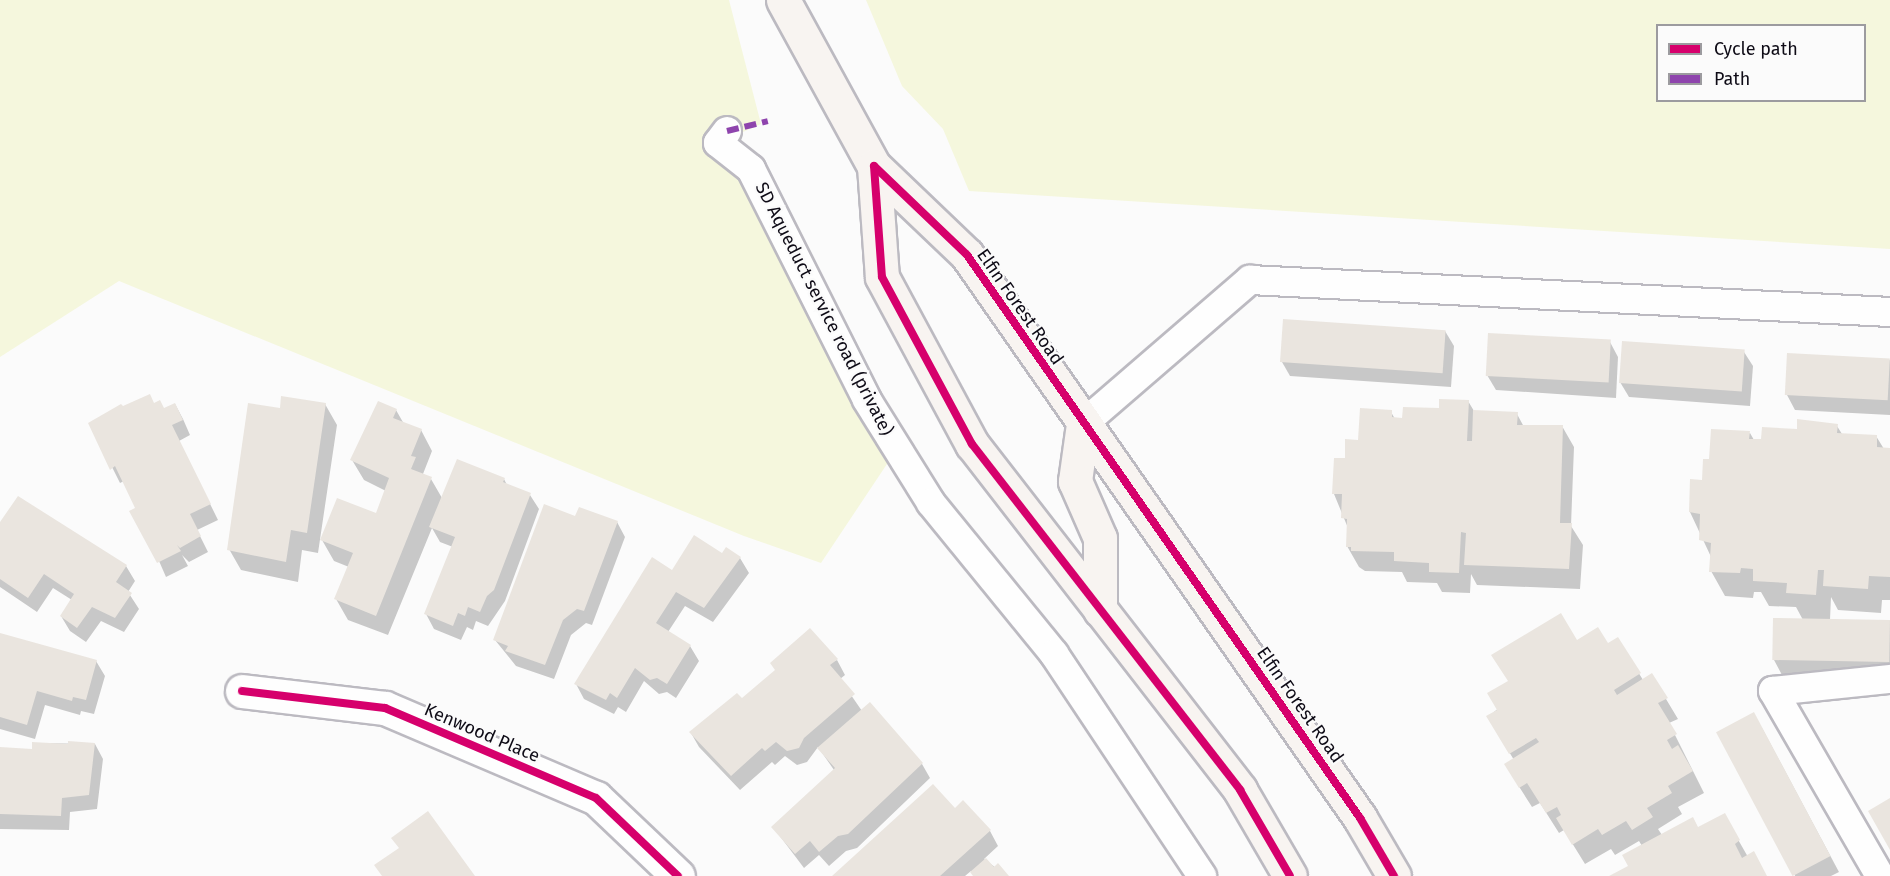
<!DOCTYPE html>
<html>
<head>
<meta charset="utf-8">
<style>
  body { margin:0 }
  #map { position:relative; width:1890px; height:876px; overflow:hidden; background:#fbfbfb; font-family:"Fira Sans",sans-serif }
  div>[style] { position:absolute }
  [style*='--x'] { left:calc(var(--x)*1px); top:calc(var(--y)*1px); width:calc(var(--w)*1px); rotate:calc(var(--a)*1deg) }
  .green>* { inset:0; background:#f5f7dd }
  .shadow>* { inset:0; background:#0003 }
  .building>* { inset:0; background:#eae5df; transform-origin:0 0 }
  .roads { filter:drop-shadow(2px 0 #bcbac1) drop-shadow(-2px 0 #bcbac1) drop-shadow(0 2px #bcbac1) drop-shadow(0 -2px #bcbac1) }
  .lane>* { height:28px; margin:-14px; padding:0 14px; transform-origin:14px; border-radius:14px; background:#fefefe }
  .street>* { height:33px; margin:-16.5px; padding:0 16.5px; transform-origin:16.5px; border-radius:16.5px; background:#fefefe }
  .secondary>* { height:33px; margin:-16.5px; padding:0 16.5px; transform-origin:16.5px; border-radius:16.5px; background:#f8f4f1 }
  .quiet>* { height:6px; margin-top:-3px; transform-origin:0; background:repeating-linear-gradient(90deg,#8e44ad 0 12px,transparent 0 18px) }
  .cycleway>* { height:8px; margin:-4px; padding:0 4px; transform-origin:4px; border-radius:4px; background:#d6006c }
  span { translate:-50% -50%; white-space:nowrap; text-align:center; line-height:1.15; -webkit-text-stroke:4.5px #fbfbfb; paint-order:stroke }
  .street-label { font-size:18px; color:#0e0b16 }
  .legend { position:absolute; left:1656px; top:24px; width:210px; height:78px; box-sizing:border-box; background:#fbfbfb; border:2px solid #9c9b9f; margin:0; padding:8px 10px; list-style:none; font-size:18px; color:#0e0b16 }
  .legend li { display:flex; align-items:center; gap:12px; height:30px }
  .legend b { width:30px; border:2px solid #9c9b9f }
</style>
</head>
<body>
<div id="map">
  <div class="green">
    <div style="clip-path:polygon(0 0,729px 0,761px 124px,718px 143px,893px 455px,821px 563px,744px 536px,119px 281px,0 357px)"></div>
    <div style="clip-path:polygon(evenodd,866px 0,1890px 0,1890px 249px,969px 191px,943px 129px,902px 86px,866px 0,1658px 26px,1864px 26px,1864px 100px,1658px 100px,1658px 26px)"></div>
  </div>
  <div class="shadow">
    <div style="clip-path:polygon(1445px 331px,1454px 346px,1451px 387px,1290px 376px,1282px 362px)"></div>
    <div style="clip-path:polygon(1610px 342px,1618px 357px,1616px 398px,1496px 390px,1487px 375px)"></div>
    <div style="clip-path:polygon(1744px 352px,1753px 366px,1750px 406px,1629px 397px,1620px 382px)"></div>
    <div style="clip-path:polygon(1890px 360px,1890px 415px,1795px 410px,1787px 395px)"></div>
    <div style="clip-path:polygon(1468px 401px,1474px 411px,1517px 414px,1524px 427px,1562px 426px,1574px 447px,1571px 526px,1583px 545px,1580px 589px,1477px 585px,1471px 574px,1470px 593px,1442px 592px,1437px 583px,1407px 582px,1402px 572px,1365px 571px,1359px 567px,1347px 546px,1348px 528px,1334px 494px,1346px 460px,1359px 441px,1391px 412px,1395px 419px,1404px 420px)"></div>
    <div style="clip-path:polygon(154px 404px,164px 410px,175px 404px,183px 419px,190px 435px,179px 441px,218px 520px,197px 530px,208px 552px,189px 562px,182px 555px,188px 566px,166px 577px,124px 481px,120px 483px,90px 423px,123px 408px)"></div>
    <div style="clip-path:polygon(325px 404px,337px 425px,318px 553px,302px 550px,298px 582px,241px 570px,229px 549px,281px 410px)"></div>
    <div style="clip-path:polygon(396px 410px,404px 424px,421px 430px,432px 451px,423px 474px,431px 479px,442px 498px,504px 479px,507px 485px,530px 495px,539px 509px,505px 601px,488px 626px,476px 621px,473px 630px,467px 627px,461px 640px,434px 629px,426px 614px,453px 547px,440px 542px,432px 528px,388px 635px,348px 620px,336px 599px,349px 567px,334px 561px,322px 540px,376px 515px,386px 491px,364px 480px,352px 460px)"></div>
    <div style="clip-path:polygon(1837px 426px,1842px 434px,1876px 436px,1884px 449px,1890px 449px,1890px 600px,1882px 600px,1881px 613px,1838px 610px,1831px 597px,1830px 620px,1890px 621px,1890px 677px,1782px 675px,1774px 660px,1803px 620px,1796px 607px,1769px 606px,1761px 592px,1754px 592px,1753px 598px,1725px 596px,1711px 571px,1712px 559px,1690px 512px,1711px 461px,1750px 433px,1754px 440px,1762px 440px)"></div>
    <div style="clip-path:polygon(0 522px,126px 566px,135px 581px,128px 592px,139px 609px,124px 632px,101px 621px,86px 642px,70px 631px,61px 616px,72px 600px,53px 588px,37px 612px,0 587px)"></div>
    <div style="clip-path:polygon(617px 522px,625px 537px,592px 625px,586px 623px,571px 635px,554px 679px,516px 666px,495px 640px)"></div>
    <div style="clip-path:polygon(723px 555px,740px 558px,749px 573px,713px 622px,685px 606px,668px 632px,690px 646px,699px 661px,676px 698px,667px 692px,659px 694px,644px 681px,626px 712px,618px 707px,614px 714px,584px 699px,576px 684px,673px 572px)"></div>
    <div style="clip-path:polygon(0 634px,96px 661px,105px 676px,94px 714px,81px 711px,80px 715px,45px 705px,35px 739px,0 729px)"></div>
    <div style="clip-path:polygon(1618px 639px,1643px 680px,1666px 699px,1678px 719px,1669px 723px,1704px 793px,1678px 807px,1682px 814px,1658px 829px,1662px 835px,1698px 829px,1724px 815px,1748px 857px,1766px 876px,1612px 876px,1630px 866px,1642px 846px,1639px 841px,1615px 855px,1611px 849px,1585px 864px,1564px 830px,1559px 833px,1540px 803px,1532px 807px,1518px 785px,1514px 760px,1488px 717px,1577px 642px,1607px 645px)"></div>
    <div style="clip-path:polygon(837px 660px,845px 675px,840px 679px,862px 711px,922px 764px,930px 778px,857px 848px,846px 851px,829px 866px,819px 855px,804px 868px,773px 827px,834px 770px,818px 747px,807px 762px,797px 765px,785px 756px,775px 765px,772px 762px,740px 790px,699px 747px,691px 733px,742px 700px)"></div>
    <div style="clip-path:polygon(1762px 728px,1839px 872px,1831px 876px,1795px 876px)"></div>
    <div style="clip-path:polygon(34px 743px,95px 744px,103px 759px,97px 809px,70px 812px,69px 830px,0 829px,0 748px,33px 751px)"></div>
    <div style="clip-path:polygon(955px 810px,990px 831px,998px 846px,984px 859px,1007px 876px,974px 876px,971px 871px,965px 876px,834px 876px)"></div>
  </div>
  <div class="building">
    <div style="left:1283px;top:319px;width:163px;height:43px;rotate:4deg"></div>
    <div style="left:1488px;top:333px;width:123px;height:43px;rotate:3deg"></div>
    <div style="left:1622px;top:341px;width:123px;height:42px;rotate:4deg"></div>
    <div style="left:1787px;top:353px;width:103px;height:42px;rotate:3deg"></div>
    <div style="clip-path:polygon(150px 394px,154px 403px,160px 400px,164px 408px,175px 403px,183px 420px,172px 425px,211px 504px,190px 514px,201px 536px,180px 548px,177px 545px,181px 551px,157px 563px,129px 511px,135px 508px,115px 466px,110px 470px,88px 423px,121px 404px,123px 406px)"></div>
    <div style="clip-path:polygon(281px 396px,326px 403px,307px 533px,291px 530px,286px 562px,227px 550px,248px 403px,280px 408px)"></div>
    <div style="clip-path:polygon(1439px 399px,1469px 400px,1467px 441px,1472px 441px,1473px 410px,1518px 412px,1517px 425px,1563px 425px,1560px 523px,1572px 523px,1569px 569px,1464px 565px,1466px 533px,1461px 532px,1459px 573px,1429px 572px,1429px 563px,1394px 561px,1394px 552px,1351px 551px,1351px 547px,1346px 547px,1347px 519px,1341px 518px,1342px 494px,1332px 494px,1334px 458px,1345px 458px,1345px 439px,1358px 440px,1360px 408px,1392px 410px,1392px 417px,1402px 418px,1403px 407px,1439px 408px)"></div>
    <div style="clip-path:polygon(378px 401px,397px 409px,393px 418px,422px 429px,411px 456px,416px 457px,411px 469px,432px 477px,376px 616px,334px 599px,353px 553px,320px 540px,337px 498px,376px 513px,389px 478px,350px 460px)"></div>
    <div style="clip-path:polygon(1797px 419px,1838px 424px,1837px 433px,1877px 435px,1877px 447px,1890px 448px,1890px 577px,1869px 576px,1868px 589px,1823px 586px,1824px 570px,1818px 570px,1816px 595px,1786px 593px,1787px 583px,1753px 581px,1753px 569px,1741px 568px,1740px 573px,1709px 572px,1711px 543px,1699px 540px,1700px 514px,1689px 512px,1690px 479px,1702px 480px,1703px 459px,1709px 459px,1711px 429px,1750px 431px,1749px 439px,1761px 439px,1762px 427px,1797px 429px)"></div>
    <div style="clip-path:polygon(457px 459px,505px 478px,503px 482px,531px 493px,494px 590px,487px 596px,480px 612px,468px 607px,465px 616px,458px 613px,453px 626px,424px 614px,455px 537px,429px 527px)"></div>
    <div style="clip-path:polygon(18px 496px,127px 565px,116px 582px,132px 593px,115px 618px,92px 607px,77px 628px,60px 616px,74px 594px,44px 574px,28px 598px,0 579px,0 522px)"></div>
    <div style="clip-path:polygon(544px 504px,575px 516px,579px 507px,618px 521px,584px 611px,577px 609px,563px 620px,545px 665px,505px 651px,508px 646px,493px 640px)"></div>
    <div style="clip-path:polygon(694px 535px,722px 553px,726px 547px,741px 557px,704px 608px,676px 592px,656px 623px,691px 645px,667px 684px,657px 678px,650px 680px,635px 668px,617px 698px,610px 693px,606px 700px,574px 684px,652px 557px,672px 570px)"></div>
    <div style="clip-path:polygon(1561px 613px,1577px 640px,1598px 627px,1608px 643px,1618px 637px,1641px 673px,1614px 690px,1617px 695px,1652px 673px,1668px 698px,1658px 703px,1677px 734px,1667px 740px,1672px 749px,1678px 745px,1693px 771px,1668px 786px,1672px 793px,1647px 808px,1653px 817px,1632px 830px,1626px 821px,1602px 835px,1598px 829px,1572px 845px,1556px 818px,1561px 815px,1557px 807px,1546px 813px,1527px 783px,1519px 788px,1504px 764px,1539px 742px,1536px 738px,1509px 754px,1486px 716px,1497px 710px,1487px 693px,1508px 681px,1491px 655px)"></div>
    <div style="left:1773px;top:618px;width:117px;height:42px;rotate:1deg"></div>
    <div style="clip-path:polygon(810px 628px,838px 659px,830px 665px,855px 694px,804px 738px,799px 748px,787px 751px,776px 742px,765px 751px,762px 748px,731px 776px,689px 732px,737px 693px,742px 698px,775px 670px,770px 663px)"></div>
    <div style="clip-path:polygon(0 633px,97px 660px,86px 700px,73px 697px,72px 701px,37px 691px,27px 725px,0 717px)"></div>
    <div style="clip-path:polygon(870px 702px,923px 763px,848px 834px,838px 836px,819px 852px,810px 841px,795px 854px,771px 827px,835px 768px,817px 748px)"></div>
    <div style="left:1754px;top:712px;width:163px;height:43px;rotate:62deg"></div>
    <div style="clip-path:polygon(68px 741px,95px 743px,89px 795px,62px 798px,61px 816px,0 814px,0 747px,32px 749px,32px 742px,68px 744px)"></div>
    <div style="clip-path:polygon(933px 784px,955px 808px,963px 800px,991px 830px,940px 876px,832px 876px)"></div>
    <div style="clip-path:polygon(1890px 798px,1890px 850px,1868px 811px)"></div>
    <div style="clip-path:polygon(428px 811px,475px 876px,382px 876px,374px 865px,399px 848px,391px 838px)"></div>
    <div style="clip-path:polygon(1725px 813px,1740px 840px,1735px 844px,1742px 858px,1754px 851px,1767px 876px,1609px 876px,1628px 866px,1622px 855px,1693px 817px,1698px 827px)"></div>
    <div style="clip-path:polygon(986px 858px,994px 867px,998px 863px,1009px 876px,973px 876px,970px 872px)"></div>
  </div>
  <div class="roads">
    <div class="lane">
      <div style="--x:727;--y:131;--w:15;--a:127"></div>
      <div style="--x:718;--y:143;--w:42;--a:38.2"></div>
      <div style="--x:751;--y:169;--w:258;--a:63.3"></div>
      <div style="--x:867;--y:400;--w:121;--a:58.1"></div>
      <div style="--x:931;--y:503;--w:195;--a:50.8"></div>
      <div style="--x:1054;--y:654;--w:267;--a:56.3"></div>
      <div style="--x:1083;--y:424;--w:221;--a:-40.8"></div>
      <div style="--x:1250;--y:280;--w:641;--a:2.86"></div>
      <div style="--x:1880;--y:876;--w:214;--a:-120"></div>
      <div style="--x:1773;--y:691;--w:118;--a:-5.9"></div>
    </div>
    <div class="street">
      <div style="--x:242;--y:691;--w:144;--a:6.8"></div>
      <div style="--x:385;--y:708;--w:229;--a:23.1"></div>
      <div style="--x:596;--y:798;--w:113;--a:43.6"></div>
    </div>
    <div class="secondary">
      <div style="--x:783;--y:0;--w:189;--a:61.3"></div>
      <div style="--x:874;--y:166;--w:129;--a:43.7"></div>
      <div style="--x:967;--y:255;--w:687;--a:55.08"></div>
      <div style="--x:1360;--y:818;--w:67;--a:59.6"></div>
      <div style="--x:874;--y:166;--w:111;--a:85.9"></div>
      <div style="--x:882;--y:277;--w:190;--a:61.7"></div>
      <div style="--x:972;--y:444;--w:438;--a:52.2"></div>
      <div style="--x:1240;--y:790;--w:99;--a:59.8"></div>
      <div style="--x:1083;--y:424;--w:58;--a:98"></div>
      <div style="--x:1075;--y:481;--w:62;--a:66.3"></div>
      <div style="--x:1100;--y:538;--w:72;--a:90"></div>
    </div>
  </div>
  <div class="quiet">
    <div style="--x:727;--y:131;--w:42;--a:-13.7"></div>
  </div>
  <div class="cycleway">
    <div style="--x:874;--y:166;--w:129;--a:43.7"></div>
    <div style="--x:967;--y:255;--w:687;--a:55.08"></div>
    <div style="--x:1360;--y:818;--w:67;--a:59.6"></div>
    <div style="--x:874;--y:166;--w:111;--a:85.9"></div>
    <div style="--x:882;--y:277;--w:190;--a:61.7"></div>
    <div style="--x:972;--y:444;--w:438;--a:52.2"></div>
    <div style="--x:1240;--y:790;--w:99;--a:59.8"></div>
    <div style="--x:242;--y:691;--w:144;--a:6.8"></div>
    <div style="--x:385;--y:708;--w:229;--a:23.1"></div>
    <div style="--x:596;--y:798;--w:113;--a:43.6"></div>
  </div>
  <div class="street-label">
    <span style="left:1020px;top:307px;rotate:55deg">Elfin Forest Road</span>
    <span style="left:824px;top:309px;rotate:63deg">SD Aqueduct service road (private)</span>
    <span style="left:1300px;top:705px;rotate:55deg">Elfin Forest Road</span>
    <span style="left:482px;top:733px;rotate:23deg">Kenwood Place</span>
  </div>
  <ul class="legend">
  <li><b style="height:8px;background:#d6006c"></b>Cycle path</li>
  <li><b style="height:8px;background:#8e44ad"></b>Path</li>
  </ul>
</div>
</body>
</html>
